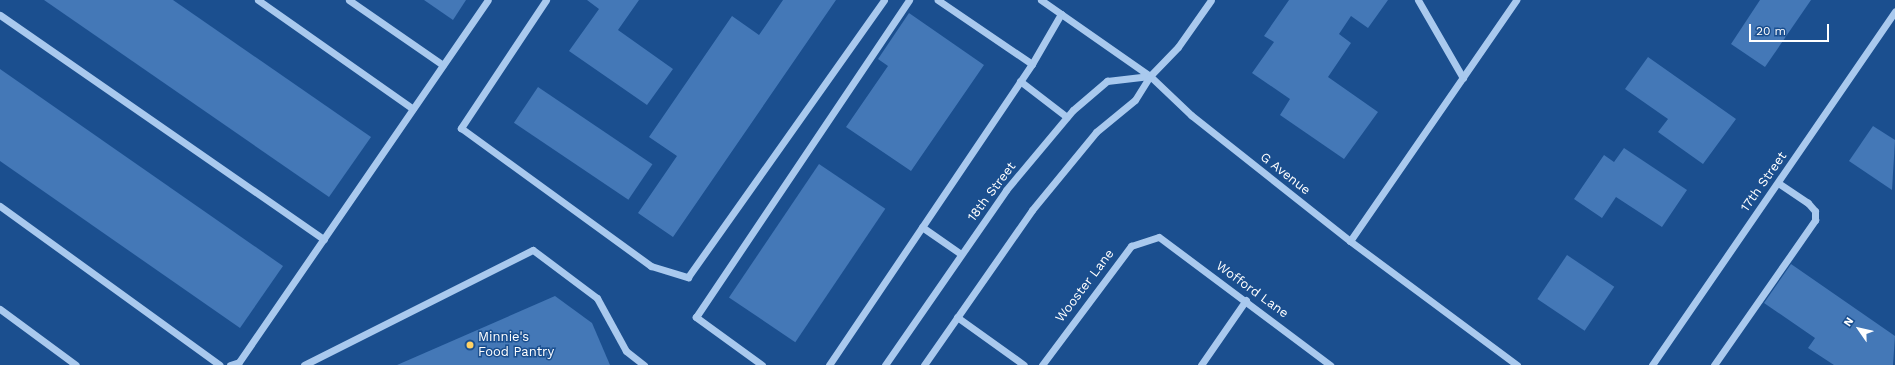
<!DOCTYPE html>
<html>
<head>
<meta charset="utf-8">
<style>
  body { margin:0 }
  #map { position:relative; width:1895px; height:365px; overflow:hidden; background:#1b4f8f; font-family:"Work Sans",sans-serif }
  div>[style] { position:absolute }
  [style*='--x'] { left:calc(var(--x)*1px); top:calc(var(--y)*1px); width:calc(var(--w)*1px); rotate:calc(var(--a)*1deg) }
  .building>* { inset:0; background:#4478b7; transform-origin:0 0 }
  .minor>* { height:7px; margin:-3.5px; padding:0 3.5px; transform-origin:3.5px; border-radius:3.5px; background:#a9c9ee }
  .dots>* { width:11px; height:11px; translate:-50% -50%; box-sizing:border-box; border:2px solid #1b4f8f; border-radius:50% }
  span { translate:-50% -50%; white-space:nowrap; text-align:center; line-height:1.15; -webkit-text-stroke:3px #1b4f8f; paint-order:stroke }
  .street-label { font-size:13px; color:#fff }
  .poi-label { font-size:13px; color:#fff }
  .left { translate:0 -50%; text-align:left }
  .north { position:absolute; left:1839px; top:309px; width:40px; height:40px; -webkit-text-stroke:3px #1b4f8f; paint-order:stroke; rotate:304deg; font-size:11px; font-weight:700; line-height:16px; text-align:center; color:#fff }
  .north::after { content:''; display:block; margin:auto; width:14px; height:18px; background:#fff; clip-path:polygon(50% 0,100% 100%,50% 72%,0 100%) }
  .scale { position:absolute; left:1749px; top:24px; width:80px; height:18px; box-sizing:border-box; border:2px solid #fff; border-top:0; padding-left:5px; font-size:12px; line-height:14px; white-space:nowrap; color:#fff; -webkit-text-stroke:3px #1b4f8f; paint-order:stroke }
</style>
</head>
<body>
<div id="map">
  <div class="building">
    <div style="clip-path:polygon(44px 0,173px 0,371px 137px,329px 197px)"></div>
    <div style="clip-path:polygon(424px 0,466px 0,453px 20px)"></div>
    <div style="clip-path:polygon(587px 0,639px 0,618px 30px,673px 69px,647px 105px,569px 51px,599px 9px)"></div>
    <div style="clip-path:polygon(783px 0,836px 0,673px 237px,638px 213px,677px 156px,649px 137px,732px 16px,759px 35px)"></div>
    <div style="clip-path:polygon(1289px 0,1388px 0,1368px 28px,1351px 16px,1339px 34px,1351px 43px,1328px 77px,1378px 112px,1344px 159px,1280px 115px,1290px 99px,1252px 73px,1274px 42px,1264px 36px)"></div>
    <div style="clip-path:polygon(1760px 0,1811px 0,1765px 67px,1731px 44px)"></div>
    <div style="clip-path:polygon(909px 13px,984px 65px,911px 171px,846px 127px,888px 66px,878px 59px)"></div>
    <div style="clip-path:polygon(1648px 57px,1736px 119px,1703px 164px,1658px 132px,1668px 119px,1625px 89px)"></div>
    <div style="clip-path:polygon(0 69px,283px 266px,240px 328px,0 161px)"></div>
    <div style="left:538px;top:87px;width:138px;height:43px;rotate:34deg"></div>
    <div style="clip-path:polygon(1873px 126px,1895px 140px,1892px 190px,1849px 161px)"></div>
    <div style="clip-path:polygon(1624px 148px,1687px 190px,1662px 227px,1616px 197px,1602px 218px,1574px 199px,1604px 155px,1614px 162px)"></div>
    <div style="left:819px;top:164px;width:80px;height:161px;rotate:34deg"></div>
    <div style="left:1567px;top:255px;width:57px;height:53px;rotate:34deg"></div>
    <div style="clip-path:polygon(1791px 264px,1895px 336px,1893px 365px,1834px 365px,1808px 348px,1815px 338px,1764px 303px)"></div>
    <div style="clip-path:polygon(555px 296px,592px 323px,610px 365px,397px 365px)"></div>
  </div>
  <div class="minor">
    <div style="--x:258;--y:0;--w:189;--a:35.1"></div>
    <div style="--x:349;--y:0;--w:114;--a:34.7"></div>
    <div style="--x:546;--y:0;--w:154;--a:123.6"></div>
    <div style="--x:461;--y:128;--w:235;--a:36"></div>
    <div style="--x:651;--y:266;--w:39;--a:17"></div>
    <div style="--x:688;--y:277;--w:339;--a:-54.7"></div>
    <div style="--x:1041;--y:0;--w:133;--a:34.9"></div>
    <div style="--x:1150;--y:76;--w:57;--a:43.6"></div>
    <div style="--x:1191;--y:115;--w:203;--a:38.4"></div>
    <div style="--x:1350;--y:241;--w:208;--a:36.6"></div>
    <div style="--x:1418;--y:0;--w:90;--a:60"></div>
    <div style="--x:0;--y:15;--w:394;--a:34.7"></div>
    <div style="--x:1032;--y:64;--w:58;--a:-59.9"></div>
    <div style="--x:1020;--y:81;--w:59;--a:37.5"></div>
    <div style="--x:0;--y:206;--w:271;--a:35.9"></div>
    <div style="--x:922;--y:227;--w:47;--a:34.7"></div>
    <div style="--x:1350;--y:241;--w:293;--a:-55.4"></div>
    <div style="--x:0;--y:309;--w:94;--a:36.4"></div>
    <div style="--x:957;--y:317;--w:82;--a:35.6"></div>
    <div style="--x:230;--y:365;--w:9;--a:-18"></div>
    <div style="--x:239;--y:362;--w:439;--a:-55.5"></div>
    <div style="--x:304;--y:365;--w:256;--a:-26.7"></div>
    <div style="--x:533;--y:250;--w:80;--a:36.9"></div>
    <div style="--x:597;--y:298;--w:60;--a:61.3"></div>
    <div style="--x:626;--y:351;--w:23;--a:38"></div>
    <div style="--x:762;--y:365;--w:82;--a:-144"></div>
    <div style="--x:696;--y:317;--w:382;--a:-56.1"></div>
    <div style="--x:829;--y:365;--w:363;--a:-56"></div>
    <div style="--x:1032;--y:64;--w:114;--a:-145.8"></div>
    <div style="--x:885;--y:365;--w:213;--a:-55.3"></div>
    <div style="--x:1006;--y:190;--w:104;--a:-50.1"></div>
    <div style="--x:1073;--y:110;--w:45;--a:-40.5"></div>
    <div style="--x:1107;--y:81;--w:43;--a:-6.6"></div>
    <div style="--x:924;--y:365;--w:189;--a:-55.1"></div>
    <div style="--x:1032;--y:210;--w:101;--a:-50.6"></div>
    <div style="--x:1096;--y:132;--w:50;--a:-39.4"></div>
    <div style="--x:1135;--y:100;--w:28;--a:-58"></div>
    <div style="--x:1150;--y:76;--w:40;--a:-46"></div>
    <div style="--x:1178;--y:47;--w:57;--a:-54.9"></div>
    <div style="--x:1042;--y:365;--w:149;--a:-53.2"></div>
    <div style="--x:1131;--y:246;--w:29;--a:-18"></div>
    <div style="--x:1159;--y:237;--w:214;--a:36.8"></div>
    <div style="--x:1201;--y:365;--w:79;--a:-55.3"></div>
    <div style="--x:1652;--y:365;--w:429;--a:-55.5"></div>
    <div style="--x:1714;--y:365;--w:177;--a:-55.1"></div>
    <div style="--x:1815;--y:220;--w:9;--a:-90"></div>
    <div style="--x:1815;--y:211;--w:11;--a:-131"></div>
    <div style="--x:1808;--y:203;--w:36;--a:-146"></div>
  </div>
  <div class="dots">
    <div style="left:470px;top:345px;background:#ffd166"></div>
  </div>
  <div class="street-label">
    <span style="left:1285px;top:174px;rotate:38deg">G Avenue</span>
    <span style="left:1764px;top:182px;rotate:-55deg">17th Street</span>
    <span style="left:992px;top:192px;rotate:-53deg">18th Street</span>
    <span style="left:1085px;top:286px;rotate:-53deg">Wooster Lane</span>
    <span style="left:1252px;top:290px;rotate:36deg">Wofford Lane</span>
  </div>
  <div class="poi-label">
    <span class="left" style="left:478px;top:345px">Minnie's<br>Food Pantry</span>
  </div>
  <div class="north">N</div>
  <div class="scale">20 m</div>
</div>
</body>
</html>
